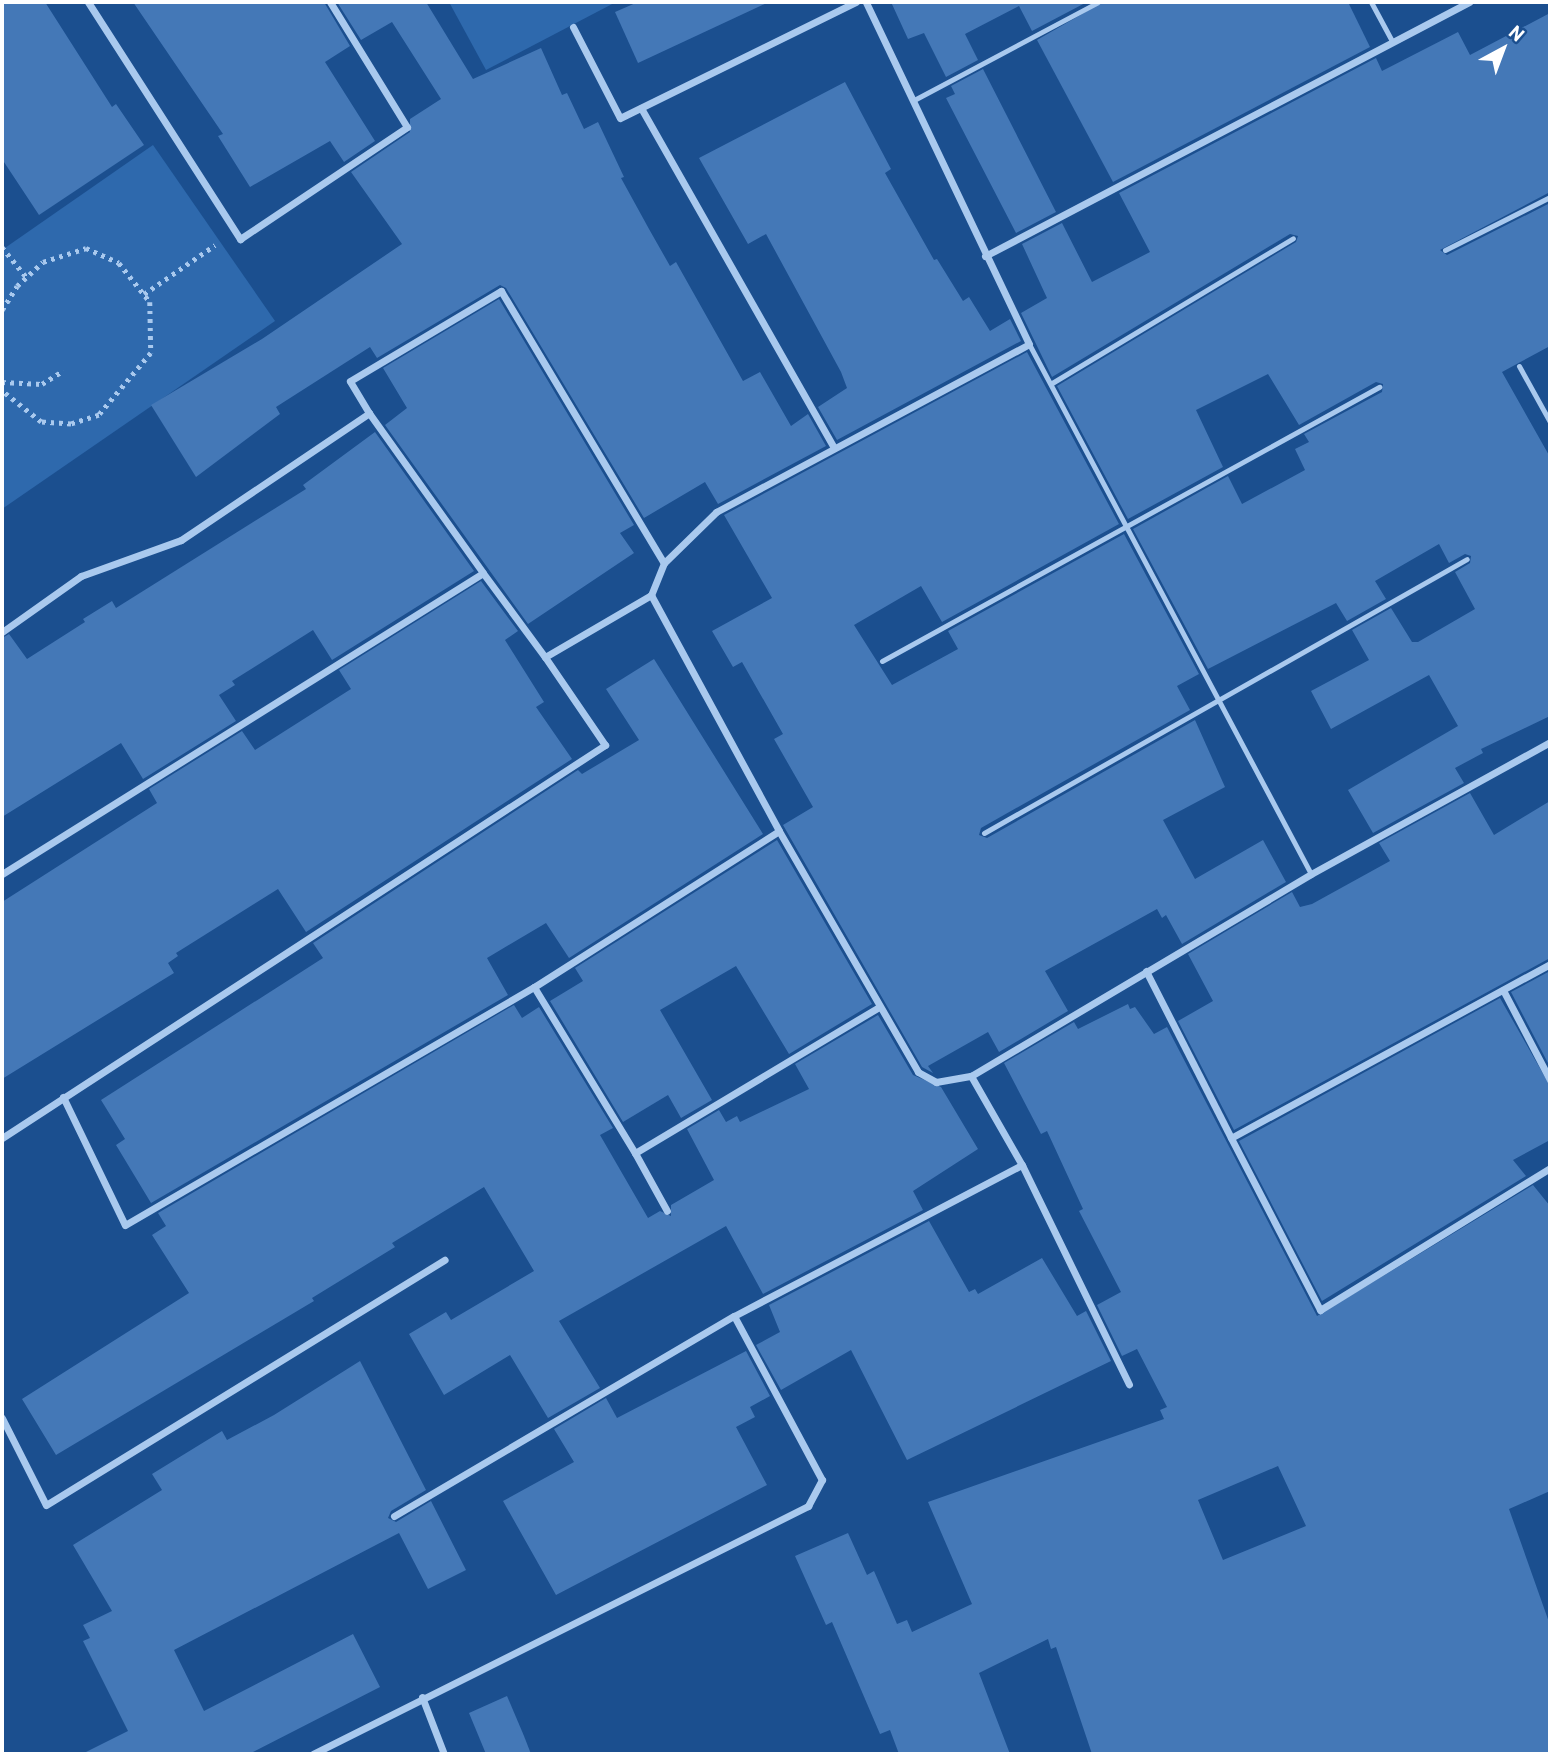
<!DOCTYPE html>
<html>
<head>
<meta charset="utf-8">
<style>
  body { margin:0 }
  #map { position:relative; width:1552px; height:1756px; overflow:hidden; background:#1b4f8f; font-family:Barlow,sans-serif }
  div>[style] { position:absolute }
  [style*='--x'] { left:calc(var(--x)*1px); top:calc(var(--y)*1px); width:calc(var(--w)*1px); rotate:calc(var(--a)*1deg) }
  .green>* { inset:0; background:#2e69ad }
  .building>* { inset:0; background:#4478b7 }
  .path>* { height:4.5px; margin-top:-2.25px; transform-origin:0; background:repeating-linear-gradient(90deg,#a9c9ee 0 3.5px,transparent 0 8.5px) }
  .lane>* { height:5px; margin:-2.5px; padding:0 2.5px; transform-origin:2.5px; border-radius:2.5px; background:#a9c9ee }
  .street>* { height:7px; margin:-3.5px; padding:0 3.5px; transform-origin:3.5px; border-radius:3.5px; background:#a9c9ee }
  span { translate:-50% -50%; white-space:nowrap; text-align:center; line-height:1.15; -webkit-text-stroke:5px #1b4f8f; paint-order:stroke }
  .frame { position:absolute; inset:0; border:4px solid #fff; pointer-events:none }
  .north { position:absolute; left:1468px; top:14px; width:70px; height:70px; -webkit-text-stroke:5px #1b4f8f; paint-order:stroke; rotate:41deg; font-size:19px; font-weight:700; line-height:28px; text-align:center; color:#fff }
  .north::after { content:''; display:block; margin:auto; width:24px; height:32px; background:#fff; clip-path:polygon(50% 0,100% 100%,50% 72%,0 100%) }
</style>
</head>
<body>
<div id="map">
  <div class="green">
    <div style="clip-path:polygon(449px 2px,616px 2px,486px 70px)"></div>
    <div style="clip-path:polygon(153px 145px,275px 321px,2px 509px,2px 250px)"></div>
  </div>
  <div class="building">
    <div style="clip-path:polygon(2px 2px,45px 2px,112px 107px,116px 104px,144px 145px,39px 215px,2px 159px)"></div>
    <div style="clip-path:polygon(133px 2px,324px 2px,350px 46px,325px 62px,375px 141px,344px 162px,330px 141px,250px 187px,218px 136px,223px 134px)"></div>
    <div style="clip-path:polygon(337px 2px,426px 2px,473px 79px,541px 48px,562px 95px,567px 93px,584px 129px,598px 122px,624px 177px,621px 178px,649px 229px,670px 266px,676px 262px,743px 381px,760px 372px,791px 426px,808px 414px,826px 446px,718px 504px,705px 482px,644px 518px,506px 288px,500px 285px,377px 358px,370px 347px,276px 407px,280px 414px,196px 477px,151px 405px,262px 339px,402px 244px,351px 172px,410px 132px,410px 119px,441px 99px,392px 22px,361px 40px)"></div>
    <div style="clip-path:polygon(638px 2px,769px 2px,638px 63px,615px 12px)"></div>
    <div style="clip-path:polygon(891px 2px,1087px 2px,1032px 31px,1019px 6px,965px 34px,978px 60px,946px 77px,924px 33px,908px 39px)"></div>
    <div style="clip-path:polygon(1103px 2px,1348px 2px,1370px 47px,1113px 182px,1037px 40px)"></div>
    <div style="clip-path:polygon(1550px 13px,1550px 192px,1440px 250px,1447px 255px,1550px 203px,1550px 346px,1502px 372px,1550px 457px,1550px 716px,1481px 749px,1483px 753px,1455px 768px,1464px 783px,1373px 833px,1348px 790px,1458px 726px,1429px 675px,1331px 729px,1311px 691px,1369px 660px,1352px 630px,1391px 608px,1412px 642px,1418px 642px,1475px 609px,1455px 572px,1470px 563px,1471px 556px,1465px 554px,1449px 563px,1439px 544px,1375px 581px,1386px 599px,1347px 621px,1336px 603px,1208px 669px,1133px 529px,1228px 476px,1242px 504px,1305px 470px,1295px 449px,1309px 442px,1304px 434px,1382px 392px,1383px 384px,1376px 382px,1299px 425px,1268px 374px,1196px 410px,1223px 467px,1128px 519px,1057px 386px,1296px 242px,1298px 236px,1290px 234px,1052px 377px,1021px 313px,1047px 298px,1022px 244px,1062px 223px,1092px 282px,1150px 252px,1119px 193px,1376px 58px,1382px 71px,1458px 32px,1470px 55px)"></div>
    <div style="clip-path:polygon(983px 69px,1056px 212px,1016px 233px,946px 98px,955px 94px,951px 86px)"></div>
    <div style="clip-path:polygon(845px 82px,891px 169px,885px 173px,934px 260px,937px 259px,963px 301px,969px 297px,990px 331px,1010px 319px,1021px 341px,837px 440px,818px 407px,847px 388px,841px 372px,766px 234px,748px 244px,699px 158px)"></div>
    <div style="clip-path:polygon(499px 299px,634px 525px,620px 533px,634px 553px,528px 624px,385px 425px,407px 408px,383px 368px)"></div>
    <div style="clip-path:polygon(1027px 352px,1119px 524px,942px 622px,921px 586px,854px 625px,892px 685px,958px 649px,948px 631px,1124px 534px,1199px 674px,1177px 686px,1190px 710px,981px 828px,979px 835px,987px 838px,1195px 720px,1225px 787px,1163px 820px,1195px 879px,1263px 840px,1286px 882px,1182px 944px,1166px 915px,1162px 918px,1157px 909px,1045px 971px,1068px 1011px,999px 1052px,988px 1032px,928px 1066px,933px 1073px,922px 1067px,783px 825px,813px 807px,774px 739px,783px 734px,742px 662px,733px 667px,712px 631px,772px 598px,724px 515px)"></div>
    <div style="clip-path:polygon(375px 432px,474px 571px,332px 660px,313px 630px,232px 681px,235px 685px,219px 695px,236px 721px,143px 779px,121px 743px,2px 817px,2px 638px,9px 634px,27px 659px,85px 622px,83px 619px,112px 601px,116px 608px,306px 489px,303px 485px)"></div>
    <div style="clip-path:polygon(481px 581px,518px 631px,505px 640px,544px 702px,536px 707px,572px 759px,306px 932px,278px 889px,176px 953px,178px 956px,168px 963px,174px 973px,2px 1079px,2px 902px,157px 803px,149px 789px,242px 731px,255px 750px,351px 689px,339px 670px)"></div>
    <div style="clip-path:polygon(654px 659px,763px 834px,569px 958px,546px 923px,487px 958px,508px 995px,151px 1203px,116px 1145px,125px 1139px,101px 1100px,323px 958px,313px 943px,578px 770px,582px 774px,639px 740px,606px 689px)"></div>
    <div style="clip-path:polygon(1470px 793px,1494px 835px,1550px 801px,1550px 958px,1234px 1130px,1178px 1021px,1213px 1001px,1188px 954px,1292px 892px,1300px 907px,1312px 904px,1390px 861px,1379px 843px)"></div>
    <div style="clip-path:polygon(777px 840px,872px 1004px,789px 1054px,736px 966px,660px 1010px,712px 1100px,681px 1118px,668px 1095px,623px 1122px,550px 1001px,583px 981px,575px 968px)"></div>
    <div style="clip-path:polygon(1550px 971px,1550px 1067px,1511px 992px)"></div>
    <div style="clip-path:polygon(1500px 998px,1550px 1086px,1550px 1140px,1513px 1160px,1526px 1176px,1322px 1301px,1239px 1141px)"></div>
    <div style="clip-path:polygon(evenodd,1128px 1004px,1130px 1009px,1135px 1007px,1154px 1034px,1167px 1027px,1317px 1316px,1533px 1185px,1550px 1206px,1550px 1491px,1509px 1509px,1550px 1625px,1550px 1754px,1092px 1754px,1056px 1647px,1051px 1649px,1048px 1639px,979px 1673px,1010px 1754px,899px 1754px,890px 1730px,880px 1734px,832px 1622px,826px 1625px,795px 1556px,848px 1533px,867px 1575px,874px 1571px,897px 1624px,907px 1620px,912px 1632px,972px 1604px,928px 1502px,1164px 1419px,1160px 1410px,1167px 1407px,1137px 1349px,1122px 1356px,1097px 1305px,1121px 1292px,1079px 1211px,1083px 1209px,1047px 1131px,1041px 1134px,1004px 1063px,1074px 1022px,1078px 1029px,1128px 1004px,1278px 1466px,1306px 1526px,1223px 1560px,1198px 1500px,1278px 1466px)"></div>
    <div style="clip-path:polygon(514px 1005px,522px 1018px,539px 1007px,613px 1128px,600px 1135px,648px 1218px,660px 1211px,671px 1216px,671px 1205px,714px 1180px,687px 1129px,719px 1110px,726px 1122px,737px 1116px,740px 1122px,809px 1089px,795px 1064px,878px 1015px,913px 1075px,941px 1087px,978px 1149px,913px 1191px,923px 1210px,763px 1294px,726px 1226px,559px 1321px,600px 1388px,548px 1418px,510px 1355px,444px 1395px,409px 1334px,446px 1312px,451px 1320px,534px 1271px,484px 1187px,392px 1243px,395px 1247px,312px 1298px,314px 1301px,56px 1455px,22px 1399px,189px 1293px,152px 1235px,166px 1226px,158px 1213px)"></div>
    <div style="clip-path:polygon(929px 1221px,969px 1292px,975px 1289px,978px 1294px,1042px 1258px,1077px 1316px,1086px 1311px,1111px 1361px,907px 1460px,851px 1350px,781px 1390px,756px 1345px,780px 1332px,769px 1305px)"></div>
    <div style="clip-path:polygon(746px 1351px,770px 1396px,750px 1407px,755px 1417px,736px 1427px,767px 1485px,556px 1595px,503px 1501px,574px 1462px,554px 1429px,606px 1398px,617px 1418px)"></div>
    <div style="clip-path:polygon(360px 1361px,426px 1490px,391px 1511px,388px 1518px,396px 1522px,431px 1501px,466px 1570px,428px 1589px,399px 1533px,174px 1650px,204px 1711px,353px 1634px,380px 1687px,249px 1754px,82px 1754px,128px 1731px,83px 1641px,90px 1638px,83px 1625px,112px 1611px,73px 1545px,162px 1490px,152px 1474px,222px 1431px,227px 1440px,274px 1415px)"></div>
    <div style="clip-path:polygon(507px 1696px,524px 1736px,531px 1754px,486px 1754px,469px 1713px)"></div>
  </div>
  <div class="path">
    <div style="--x:2;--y:247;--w:38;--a:51"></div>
    <div style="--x:144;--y:294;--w:86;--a:-34.6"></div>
    <div style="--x:2;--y:310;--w:28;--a:-58"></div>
    <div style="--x:17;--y:286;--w:35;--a:-43"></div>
    <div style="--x:43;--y:262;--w:45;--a:-18"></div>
    <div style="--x:86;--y:248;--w:36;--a:24"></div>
    <div style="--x:119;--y:263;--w:50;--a:51.5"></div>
    <div style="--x:150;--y:302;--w:51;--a:88.9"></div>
    <div style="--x:151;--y:353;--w:81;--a:130"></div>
    <div style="--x:99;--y:415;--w:29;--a:162"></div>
    <div style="--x:71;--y:424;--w:30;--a:-176"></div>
    <div style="--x:41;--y:422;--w:50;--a:-141.5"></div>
    <div style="--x:2;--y:382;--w:40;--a:2.9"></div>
    <div style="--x:42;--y:384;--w:25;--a:-32"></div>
  </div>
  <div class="lane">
    <div style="--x:1371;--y:2;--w:44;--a:61.7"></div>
    <div style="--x:914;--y:100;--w:208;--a:-28"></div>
    <div style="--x:1445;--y:250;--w:118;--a:-26.8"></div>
    <div style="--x:1029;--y:344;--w:600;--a:61.98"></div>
    <div style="--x:1519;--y:366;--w:64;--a:61"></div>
    <div style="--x:1052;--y:383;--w:281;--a:-31"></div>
    <div style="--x:882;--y:661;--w:568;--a:-28.87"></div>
    <div style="--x:984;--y:833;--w:555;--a:-29.57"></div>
  </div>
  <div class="street">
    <div style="--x:88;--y:2;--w:282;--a:57.3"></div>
    <div style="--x:240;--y:239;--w:201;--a:-33.8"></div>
    <div style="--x:407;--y:127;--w:147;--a:-121.6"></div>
    <div style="--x:573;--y:27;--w:102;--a:62.7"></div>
    <div style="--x:620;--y:118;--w:263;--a:-26.2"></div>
    <div style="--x:641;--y:108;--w:391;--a:60.4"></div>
    <div style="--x:985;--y:256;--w:547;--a:-27.69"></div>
    <div style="--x:369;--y:413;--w:196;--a:54.5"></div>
    <div style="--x:664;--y:563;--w:73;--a:-44.4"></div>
    <div style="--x:716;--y:512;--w:355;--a:-28.2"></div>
    <div style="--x:1029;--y:344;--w:379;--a:-115.5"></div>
    <div style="--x:2;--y:632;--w:97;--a:-35.3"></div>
    <div style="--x:81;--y:576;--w:106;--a:-19.8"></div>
    <div style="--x:181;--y:540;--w:227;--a:-34"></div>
    <div style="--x:369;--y:413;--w:37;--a:-121"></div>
    <div style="--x:350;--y:381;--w:176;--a:-30.8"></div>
    <div style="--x:501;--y:291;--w:317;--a:59.1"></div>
    <div style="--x:664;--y:563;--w:35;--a:112"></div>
    <div style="--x:651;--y:595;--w:268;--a:61.5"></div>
    <div style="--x:779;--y:831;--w:278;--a:60"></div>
    <div style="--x:918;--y:1072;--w:21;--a:29"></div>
    <div style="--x:936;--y:1082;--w:36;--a:-10"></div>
    <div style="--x:971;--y:1076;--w:395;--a:-30.7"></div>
    <div style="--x:1311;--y:874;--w:273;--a:-28.9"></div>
    <div style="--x:2;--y:874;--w:567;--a:-32.04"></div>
    <div style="--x:483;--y:573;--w:104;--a:53.6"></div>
    <div style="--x:545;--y:657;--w:123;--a:-30.3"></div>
    <div style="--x:1550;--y:964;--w:363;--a:151.4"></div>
    <div style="--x:1231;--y:1138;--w:194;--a:62.6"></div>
    <div style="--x:1320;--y:1310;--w:270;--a:-31.7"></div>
    <div style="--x:1146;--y:971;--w:187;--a:63"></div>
    <div style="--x:534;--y:987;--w:194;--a:58.7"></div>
    <div style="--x:635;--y:1153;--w:284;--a:-30.9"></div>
    <div style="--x:1503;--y:990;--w:102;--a:62.4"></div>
    <div style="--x:971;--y:1076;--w:103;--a:60.2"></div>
    <div style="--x:1022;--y:1165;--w:244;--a:64"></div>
    <div style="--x:63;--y:1097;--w:142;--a:64.2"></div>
    <div style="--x:125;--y:1225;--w:473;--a:-30.2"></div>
    <div style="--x:534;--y:987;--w:290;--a:-32.5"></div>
    <div style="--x:2;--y:1138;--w:720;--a:-33.09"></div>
    <div style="--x:605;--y:745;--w:107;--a:-124.3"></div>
    <div style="--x:635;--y:1153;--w:66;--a:61.1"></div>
    <div style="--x:2;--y:1418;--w:97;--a:63.2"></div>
    <div style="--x:46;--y:1505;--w:468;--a:-31.6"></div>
    <div style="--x:394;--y:1516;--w:394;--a:-30.5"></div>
    <div style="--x:734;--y:1316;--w:325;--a:-27.7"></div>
    <div style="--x:422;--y:1697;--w:61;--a:68.9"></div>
    <div style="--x:313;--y:1754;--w:554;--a:-26.61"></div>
    <div style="--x:808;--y:1506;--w:30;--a:-62"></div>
    <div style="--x:822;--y:1480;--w:186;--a:-118.2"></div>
  </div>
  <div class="frame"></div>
  <div class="north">N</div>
</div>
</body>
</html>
